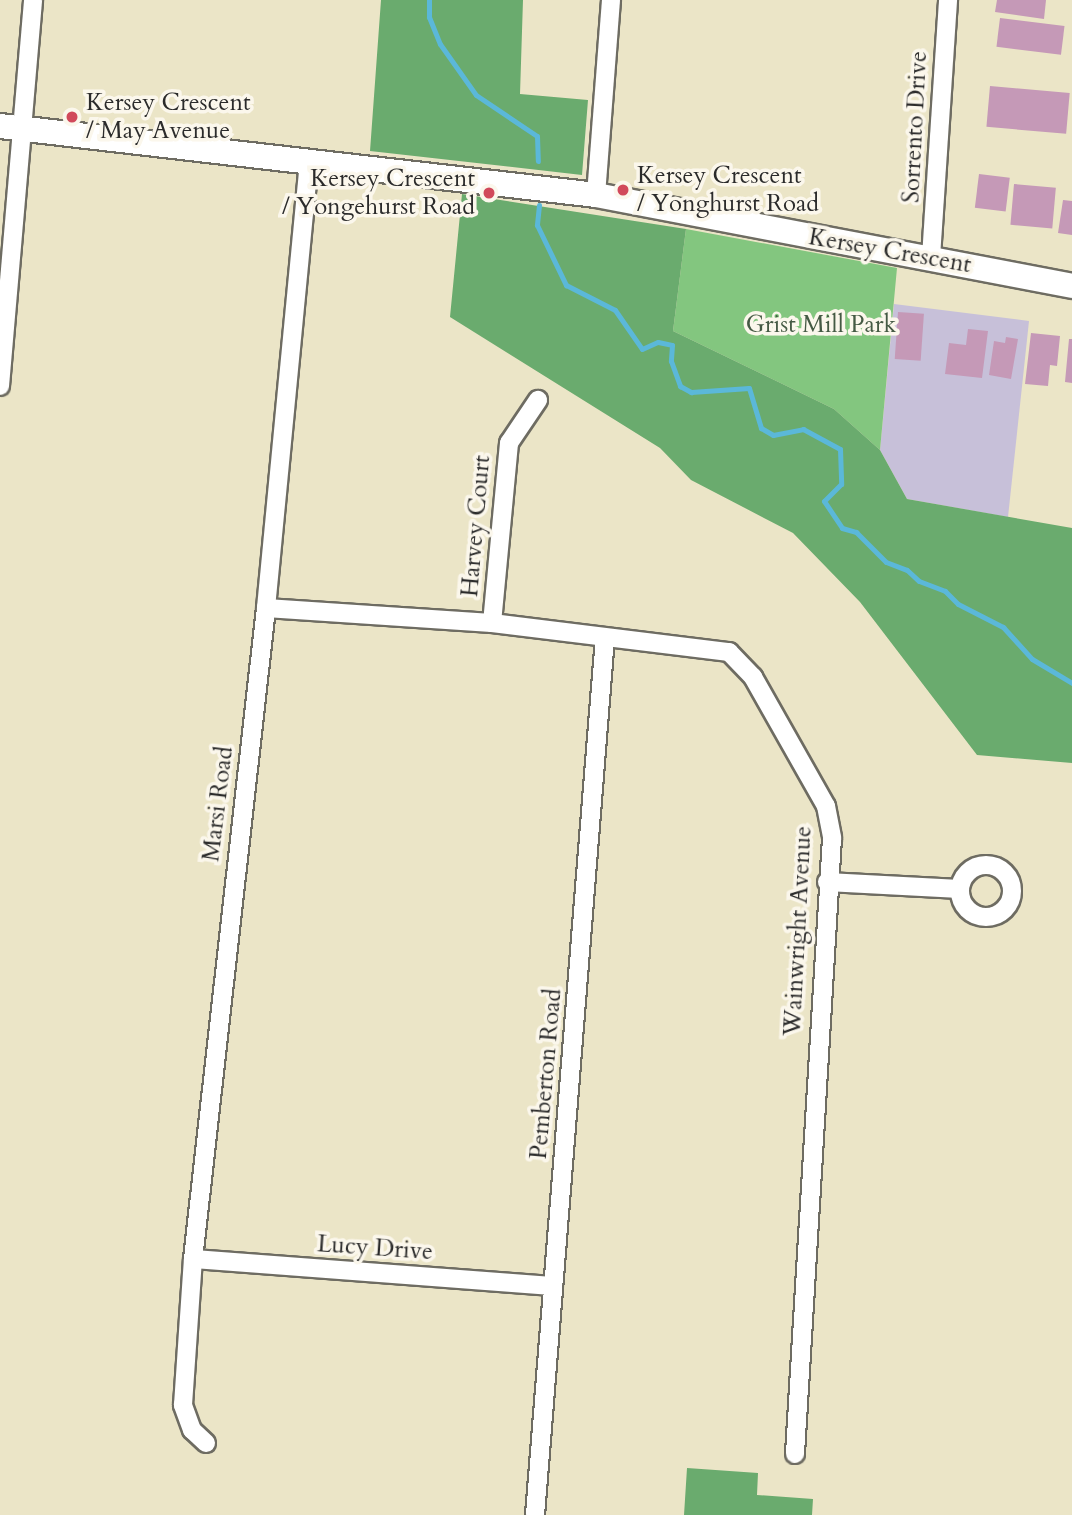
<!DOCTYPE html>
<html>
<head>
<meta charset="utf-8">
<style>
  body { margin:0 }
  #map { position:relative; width:1072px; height:1515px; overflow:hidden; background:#ebe5c7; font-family:Cardo,serif }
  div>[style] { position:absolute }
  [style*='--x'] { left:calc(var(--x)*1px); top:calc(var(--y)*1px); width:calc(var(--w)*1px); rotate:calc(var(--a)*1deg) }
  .industrial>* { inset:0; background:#c7c0d9 }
  .green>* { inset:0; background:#83c67f }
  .forest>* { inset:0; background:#6aab6e }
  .stream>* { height:5px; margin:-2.5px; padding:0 2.5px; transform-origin:2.5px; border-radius:2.5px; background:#5bb8d9 }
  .building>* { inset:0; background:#c599b7; transform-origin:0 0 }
  .roads { filter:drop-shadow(2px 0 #6e6c62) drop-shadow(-2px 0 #6e6c62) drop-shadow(0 2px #6e6c62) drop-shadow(0 -2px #6e6c62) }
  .street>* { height:18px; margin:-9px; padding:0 9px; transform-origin:9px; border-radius:9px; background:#fff }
  .street>.ring { margin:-9px; padding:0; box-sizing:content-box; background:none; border:18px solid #fff; border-radius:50% }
  .secondary>* { height:24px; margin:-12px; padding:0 12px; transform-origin:12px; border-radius:12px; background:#fff }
  .dots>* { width:19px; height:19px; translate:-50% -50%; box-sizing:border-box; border:4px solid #fbf7ec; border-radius:50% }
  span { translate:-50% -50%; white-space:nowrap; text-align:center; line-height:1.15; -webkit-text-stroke:7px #fbf7ec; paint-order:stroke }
  .poi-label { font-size:24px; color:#2b2b2b }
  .left { translate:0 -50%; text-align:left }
  .right { translate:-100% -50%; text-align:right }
  .street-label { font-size:24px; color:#2b2b2b }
  .park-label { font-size:24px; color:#455a44 }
</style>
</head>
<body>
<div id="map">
  <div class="industrial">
    <div style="clip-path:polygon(894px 304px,1029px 321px,1008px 517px,907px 499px,880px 450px)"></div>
  </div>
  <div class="green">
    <div style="clip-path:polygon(686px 229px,897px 268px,880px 450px,834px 409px,673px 331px)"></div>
  </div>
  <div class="forest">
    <div style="clip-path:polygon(381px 0,523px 0,520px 94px,588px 100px,582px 175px,370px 151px)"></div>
    <div style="clip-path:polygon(462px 194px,686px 229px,673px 331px,834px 409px,880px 450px,907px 499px,1072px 528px,1072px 763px,977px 755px,860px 602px,793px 533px,691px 480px,660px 448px,450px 317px)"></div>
    <div style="clip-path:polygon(687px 1468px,758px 1473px,757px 1495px,813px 1499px,812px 1515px,684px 1515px)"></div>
  </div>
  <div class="stream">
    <div style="--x:429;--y:0;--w:17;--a:90"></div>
    <div style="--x:429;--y:17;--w:29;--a:68"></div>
    <div style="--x:440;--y:44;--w:62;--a:54.8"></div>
    <div style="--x:476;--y:95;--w:73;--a:33.9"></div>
    <div style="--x:537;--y:136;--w:25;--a:88"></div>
    <div style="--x:539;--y:205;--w:20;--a:96"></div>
    <div style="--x:537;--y:225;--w:67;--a:64.2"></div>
    <div style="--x:566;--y:285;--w:55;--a:27"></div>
    <div style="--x:615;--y:310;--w:47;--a:55.3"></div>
    <div style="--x:642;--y:349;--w:17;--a:-24"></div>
    <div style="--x:658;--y:342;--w:14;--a:12"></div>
    <div style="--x:672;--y:345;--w:16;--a:94"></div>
    <div style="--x:671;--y:361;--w:27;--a:70"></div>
    <div style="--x:680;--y:386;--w:13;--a:29"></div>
    <div style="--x:691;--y:392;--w:58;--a:-3.9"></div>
    <div style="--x:749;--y:388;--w:42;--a:73.3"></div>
    <div style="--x:761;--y:428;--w:14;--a:30"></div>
    <div style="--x:773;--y:435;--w:31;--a:-11"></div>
    <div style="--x:803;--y:429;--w:42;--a:28.4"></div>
    <div style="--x:840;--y:449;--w:35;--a:88"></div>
    <div style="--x:841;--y:484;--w:24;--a:135"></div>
    <div style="--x:824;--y:501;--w:32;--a:56"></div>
    <div style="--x:842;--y:528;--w:15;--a:16"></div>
    <div style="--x:856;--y:532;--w:42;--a:45"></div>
    <div style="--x:886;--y:562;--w:22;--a:21"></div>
    <div style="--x:907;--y:570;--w:16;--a:43"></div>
    <div style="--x:919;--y:581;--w:28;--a:21"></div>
    <div style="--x:945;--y:591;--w:18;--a:45"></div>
    <div style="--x:958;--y:604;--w:51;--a:27.1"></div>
    <div style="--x:1003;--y:627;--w:43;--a:47.8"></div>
    <div style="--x:1032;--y:659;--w:47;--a:31"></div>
  </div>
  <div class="building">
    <div style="clip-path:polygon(997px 0,1046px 0,1044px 19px,995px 12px)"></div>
    <div style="left:1000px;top:18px;width:65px;height:29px;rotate:7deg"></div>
    <div style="left:990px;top:86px;width:80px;height:41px;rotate:5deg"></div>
    <div style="left:979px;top:174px;width:31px;height:34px;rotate:7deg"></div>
    <div style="left:1014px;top:184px;width:42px;height:41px;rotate:5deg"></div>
    <div style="clip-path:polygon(1063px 200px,1072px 201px,1072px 235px,1058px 233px)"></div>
    <div style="left:898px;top:312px;width:26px;height:47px;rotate:4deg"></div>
    <div style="clip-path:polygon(968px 329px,988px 331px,982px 378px,945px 374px,949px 343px,966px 345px)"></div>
    <div style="clip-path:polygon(1031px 333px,1060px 336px,1057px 366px,1050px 365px,1048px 386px,1025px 384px)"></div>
    <div style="clip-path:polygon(1006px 337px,1018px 339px,1011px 379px,989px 375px,994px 341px,1005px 343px)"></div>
    <div style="clip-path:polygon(1069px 339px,1072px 339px,1072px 383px,1065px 382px)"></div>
  </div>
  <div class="roads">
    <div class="street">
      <div style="--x:596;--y:195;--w:196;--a:-85.6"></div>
      <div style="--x:931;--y:257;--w:258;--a:-86.2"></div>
      <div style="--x:0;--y:386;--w:387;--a:-85.1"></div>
      <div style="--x:266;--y:608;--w:226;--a:3.8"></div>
      <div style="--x:492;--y:623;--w:239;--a:7"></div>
      <div style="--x:729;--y:652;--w:35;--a:46"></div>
      <div style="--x:753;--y:677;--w:148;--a:60.5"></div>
      <div style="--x:826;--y:806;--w:33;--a:79"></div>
      <div style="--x:832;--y:838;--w:617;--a:93.44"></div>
      <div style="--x:492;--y:623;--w:181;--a:-84.6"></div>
      <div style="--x:509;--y:443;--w:52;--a:-56"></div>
      <div class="ring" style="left:960px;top:865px;width:34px;height:34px"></div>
      <div style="--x:827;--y:882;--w:133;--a:3"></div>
      <div style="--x:193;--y:1259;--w:361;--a:4.3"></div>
      <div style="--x:206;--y:1443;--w:19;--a:-137"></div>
      <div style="--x:192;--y:1430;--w:27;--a:-110"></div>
      <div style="--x:183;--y:1405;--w:146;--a:-86.1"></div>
      <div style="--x:193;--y:1259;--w:655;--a:-83.6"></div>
      <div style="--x:266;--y:608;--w:446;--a:-84.5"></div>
      <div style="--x:535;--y:1515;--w:880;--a:-85.44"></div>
    </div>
    <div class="secondary">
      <div style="--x:0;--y:126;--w:600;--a:6.6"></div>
      <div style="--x:596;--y:195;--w:485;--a:10.8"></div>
    </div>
  </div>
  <div class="dots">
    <div style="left:72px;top:117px;background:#d1495b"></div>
    <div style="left:623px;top:190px;background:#d1495b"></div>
    <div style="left:489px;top:193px;background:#d1495b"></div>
  </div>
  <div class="poi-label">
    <span class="left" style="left:86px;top:117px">Kersey Crescent<br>/ May Avenue</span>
    <span class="left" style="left:637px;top:190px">Kersey Crescent<br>/ Yonghurst Road</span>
    <span class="right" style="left:475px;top:193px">Kersey Crescent<br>/ Yongehurst Road</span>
  </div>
  <div class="street-label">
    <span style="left:915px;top:127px;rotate:-87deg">Sorrento Drive</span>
    <span style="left:890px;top:251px;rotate:10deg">Kersey Crescent</span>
    <span style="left:476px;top:526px;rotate:-85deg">Harvey Court</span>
    <span style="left:218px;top:804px;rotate:-83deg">Marsi Road</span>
    <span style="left:798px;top:931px;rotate:-87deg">Wainwright Avenue</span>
    <span style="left:546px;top:1074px;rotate:-85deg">Pemberton Road</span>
    <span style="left:375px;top:1248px;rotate:4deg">Lucy Drive</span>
  </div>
  <div class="park-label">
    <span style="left:821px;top:325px">Grist Mill Park</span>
  </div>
</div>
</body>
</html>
